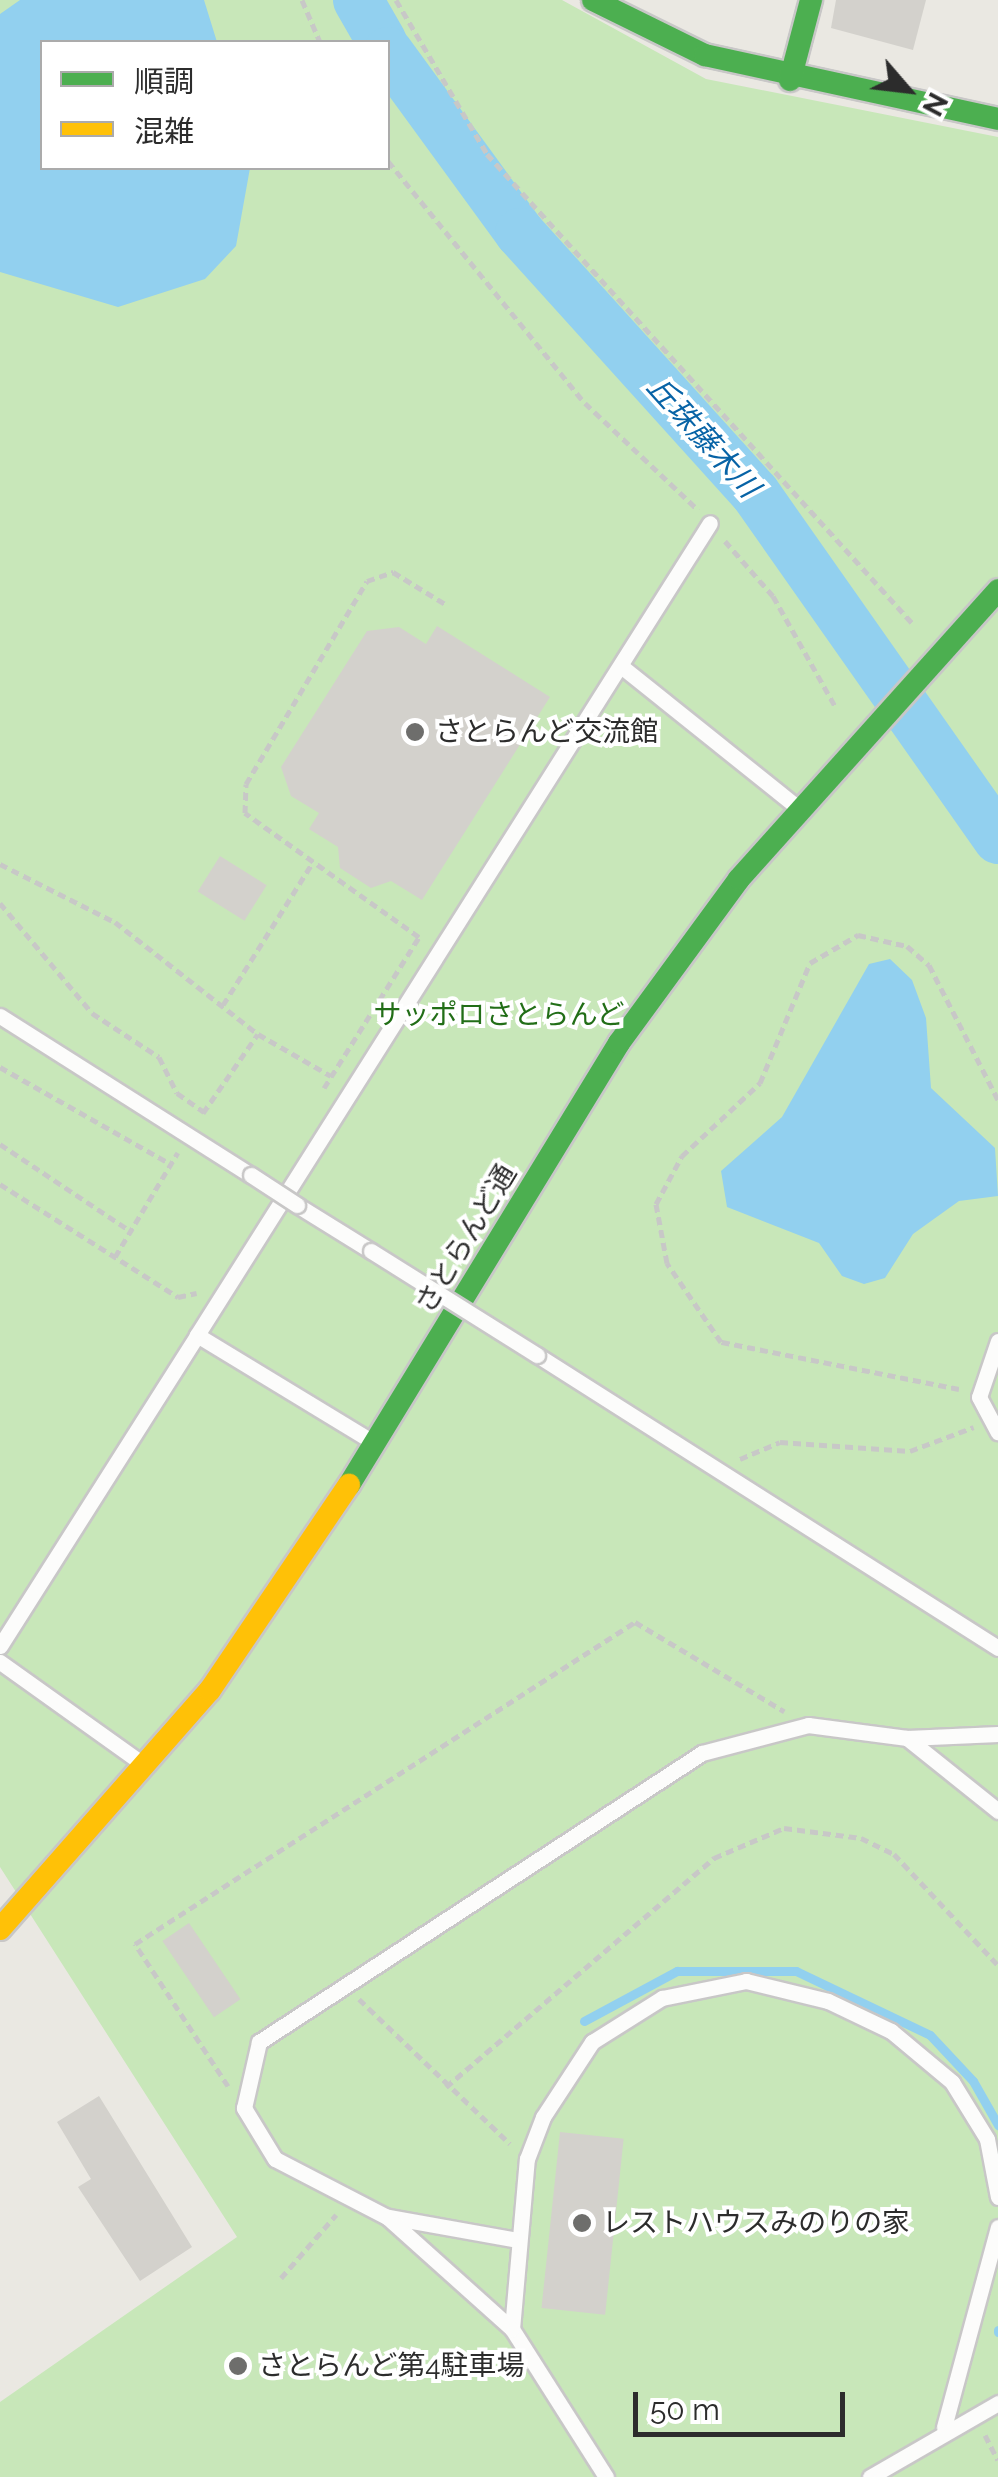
<!DOCTYPE html>
<html>
<head>
<meta charset="utf-8">
<style>
  body { margin:0 }
  #map { position:relative; width:998px; height:2477px; overflow:hidden; background:#eae8e2; font-family:Raleway,"Noto Sans JP",sans-serif }
  div>[style] { position:absolute }
  [style*='--x'] { left:calc(var(--x)*1px); top:calc(var(--y)*1px); width:calc(var(--w)*1px); rotate:calc(var(--a)*1deg) }
  .green>* { inset:0; background:#c8e7b9 }
  .water>* { inset:0; background:#92d0ef }
  .stream>* { height:9px; margin:-4.5px; padding:0 4.5px; transform-origin:4.5px; border-radius:4.5px; background:#92d0ef }
  .river>* { height:50px; margin:-25px; padding:0 25px; transform-origin:25px; border-radius:25px; background:#92d0ef }
  .building>* { inset:0; background:#d3d1cc; transform-origin:0 0 }
  .path>* { height:5px; margin-top:-2.5px; transform-origin:0; background:repeating-linear-gradient(90deg,#c8c8c7 0 8px,transparent 0 13px) }
  .roads { filter:drop-shadow(2px 0 #c8c7c7) drop-shadow(-2px 0 #c8c7c7) drop-shadow(0 2px #c8c7c7) drop-shadow(0 -2px #c8c7c7) }
  .lane>* { height:15px; margin:-7.5px; padding:0 7.5px; transform-origin:7.5px; border-radius:7.5px; background:#fcfcfb }
  .fast>* { height:22px; margin:-11px; padding:0 11px; transform-origin:11px; border-radius:11px; background:#4caf50 }
  .slow>* { height:22px; margin:-11px; padding:0 11px; transform-origin:11px; border-radius:11px; background:#ffc107 }
  .bridges { filter:drop-shadow(2px 0 #c8c7c7) drop-shadow(-2px 0 #c8c7c7) drop-shadow(0 2px #c8c7c7) drop-shadow(0 -2px #c8c7c7) }
  .lane-bridge>* { height:15px; margin:-7.5px; padding:0 7.5px; transform-origin:7.5px; border-radius:7.5px; background:#fcfcfb }
  .dots>* { width:28px; height:28px; translate:-50% -50%; box-sizing:border-box; border:5px solid #fff; border-radius:50% }
  span { translate:-50% -50%; white-space:nowrap; text-align:center; line-height:1.15; -webkit-text-stroke:8px #fff; paint-order:stroke }
  .poi-label { font-size:28px; color:#2c2c2c }
  .left { translate:0 -50%; text-align:left }
  .park-label { font-size:28px; color:#226e17 }
  .street-label { font-size:28px; color:#2c2c2c }
  .water-label { font-size:30px; color:#0763a6; font-style:italic }
  .legend { position:absolute; left:40px; top:40px; width:350px; height:130px; box-sizing:border-box; background:#fff; border:2px solid #ababab; margin:0; padding:12px 18px; list-style:none; font-size:30px; color:#2c2c2c }
  .legend li { display:flex; align-items:center; gap:20px; height:50px }
  .legend b { width:50px; border:2px solid #ababab }
  .north { position:absolute; left:858px; top:40px; width:100px; height:100px; -webkit-text-stroke:8px #fff; paint-order:stroke; rotate:118deg; font-size:28px; font-weight:700; line-height:40px; text-align:center; color:#2c2c2c }
  .north::after { content:''; display:block; margin:auto; width:35px; height:45px; background:#2c2c2c; clip-path:polygon(50% 0,100% 100%,50% 72%,0 100%) }
  .scale { position:absolute; left:633px; top:2392px; width:212px; height:45px; box-sizing:border-box; border:5px solid #2c2c2c; border-top:0; padding-left:12px; font-size:30px; line-height:35px; white-space:nowrap; color:#2c2c2c; -webkit-text-stroke:8px #fff; paint-order:stroke }
</style>
</head>
<body>
<div id="map">
  <div class="green">
    <div style="clip-path:polygon(evenodd,0 0,562px 0,706px 79px,998px 137px,998px 2477px,0 2477px,0 2402px,237px 2237px,0 1867px,0 0,42px 42px,388px 42px,388px 168px,42px 168px,42px 42px)"></div>
  </div>
  <div class="water">
    <div style="clip-path:polygon(20px 0,204px 0,217px 42px,42px 42px,42px 168px,250px 168px,236px 246px,205px 279px,118px 307px,0 272px,0 14px)"></div>
    <div style="clip-path:polygon(890px 959px,912px 980px,926px 1018px,931px 1088px,995px 1148px,998px 1196px,959px 1201px,913px 1234px,885px 1278px,864px 1284px,842px 1276px,819px 1243px,727px 1207px,721px 1171px,782px 1117px,869px 964px)"></div>
  </div>
  <div class="stream">
    <div style="--x:584;--y:2021;--w:106;--a:-28.3"></div>
    <div style="--x:677;--y:1971;--w:119;--a:0"></div>
    <div style="--x:796;--y:1971;--w:148;--a:25.5"></div>
    <div style="--x:930;--y:2035;--w:63;--a:46.9"></div>
    <div style="--x:973;--y:2081;--w:51;--a:60.4"></div>
    <div style="--x:998;--y:2330;--w:2;--a:90"></div>
  </div>
  <div class="river">
    <div style="--x:358;--y:0;--w:48;--a:60.3"></div>
    <div style="--x:388;--y:52;--w:224;--a:53.9"></div>
    <div style="--x:520;--y:233;--w:350;--a:47.9"></div>
    <div style="--x:755;--y:493;--w:423;--a:54.9"></div>
  </div>
  <div class="building">
    <div style="clip-path:polygon(836px 0,926px 0,913px 50px,831px 28px)"></div>
    <div style="clip-path:polygon(437px 626px,550px 697px,422px 900px,391px 881px,371px 888px,340px 868px,338px 847px,309px 829px,319px 813px,291px 796px,281px 767px,367px 631px,399px 627px,426px 644px)"></div>
    <div style="left:220px;top:856px;width:55px;height:42px;rotate:32deg"></div>
    <div style="left:189px;top:1923px;width:92px;height:32px;rotate:56deg"></div>
    <div style="clip-path:polygon(99px 2096px,192px 2247px,140px 2281px,78px 2187px,91px 2179px,57px 2122px)"></div>
    <div style="left:560px;top:2132px;width:64px;height:177px;rotate:6deg"></div>
  </div>
  <div class="path">
    <div style="--x:302;--y:0;--w:46;--a:66.8"></div>
    <div style="--x:396;--y:0;--w:179;--a:59.4"></div>
    <div style="--x:487;--y:154;--w:636;--a:47.81"></div>
    <div style="--x:388;--y:161;--w:312;--a:50.9"></div>
    <div style="--x:585;--y:403;--w:156;--a:43.4"></div>
    <div style="--x:725;--y:541;--w:73;--a:48.9"></div>
    <div style="--x:773;--y:596;--w:129;--a:60.6"></div>
    <div style="--x:0;--y:864;--w:129;--a:26.8"></div>
    <div style="--x:115;--y:922;--w:182;--a:38.1"></div>
    <div style="--x:258;--y:1034;--w:84;--a:29.9"></div>
    <div style="--x:0;--y:903;--w:143;--a:50.1"></div>
    <div style="--x:92;--y:1013;--w:80;--a:33.3"></div>
    <div style="--x:159;--y:1057;--w:40;--a:63.4"></div>
    <div style="--x:177;--y:1093;--w:33;--a:35"></div>
    <div style="--x:223;--y:1005;--w:165;--a:-57.8"></div>
    <div style="--x:0;--y:1067;--w:197;--a:29.6"></div>
    <div style="--x:324;--y:1088;--w:178;--a:-57.8"></div>
    <div style="--x:419;--y:937;--w:214;--a:-144.5"></div>
    <div style="--x:245;--y:813;--w:29;--a:-88"></div>
    <div style="--x:246;--y:784;--w:236;--a:-59.2"></div>
    <div style="--x:367;--y:581;--w:28;--a:-19"></div>
    <div style="--x:393;--y:572;--w:61;--a:31.6"></div>
    <div style="--x:203;--y:1113;--w:96;--a:-55.2"></div>
    <div style="--x:0;--y:1144;--w:159;--a:33.7"></div>
    <div style="--x:0;--y:1184;--w:211;--a:32.4"></div>
    <div style="--x:178;--y:1297;--w:19;--a:-12"></div>
    <div style="--x:115;--y:1257;--w:122;--a:-59"></div>
    <div style="--x:959;--y:1389;--w:243;--a:-168.8"></div>
    <div style="--x:721;--y:1342;--w:96;--a:-124.4"></div>
    <div style="--x:667;--y:1263;--w:60;--a:-100.6"></div>
    <div style="--x:656;--y:1204;--w:55;--a:-61.6"></div>
    <div style="--x:682;--y:1156;--w:107;--a:-43.1"></div>
    <div style="--x:760;--y:1083;--w:130;--a:-67.4"></div>
    <div style="--x:810;--y:963;--w:56;--a:-30.3"></div>
    <div style="--x:858;--y:935;--w:50;--a:12.7"></div>
    <div style="--x:907;--y:946;--w:29;--a:41"></div>
    <div style="--x:929;--y:965;--w:152;--a:62.9"></div>
    <div style="--x:740;--y:1459;--w:43;--a:-23"></div>
    <div style="--x:780;--y:1442;--w:130;--a:4"></div>
    <div style="--x:910;--y:1451;--w:68;--a:-20.6"></div>
    <div style="--x:359;--y:1999;--w:209;--a:43.8"></div>
    <div style="--x:228;--y:2086;--w:170;--a:-123.2"></div>
    <div style="--x:135;--y:1944;--w:595;--a:-32.78"></div>
    <div style="--x:635;--y:1622;--w:174;--a:30.9"></div>
    <div style="--x:446;--y:2087;--w:353;--a:-40.5"></div>
    <div style="--x:714;--y:1858;--w:76;--a:-23.2"></div>
    <div style="--x:784;--y:1828;--w:78;--a:7.4"></div>
    <div style="--x:861;--y:1838;--w:37;--a:26"></div>
    <div style="--x:894;--y:1854;--w:152;--a:46.9"></div>
    <div style="--x:281;--y:2278;--w:84;--a:-48.9"></div>
    <div style="--x:985;--y:2435;--w:28;--a:63"></div>
  </div>
  <div class="roads">
    <div class="lane">
      <div style="--x:621;--y:666;--w:227;--a:38.7"></div>
      <div style="--x:0;--y:1016;--w:297;--a:32.4"></div>
      <div style="--x:297;--y:1205;--w:87;--a:31.9"></div>
      <div style="--x:998;--y:1341;--w:59;--a:108.7"></div>
      <div style="--x:979;--y:1397;--w:40;--a:62"></div>
      <div style="--x:537;--y:1355;--w:546;--a:32.44"></div>
      <div style="--x:373;--y:1442;--w:206;--a:-148.7"></div>
      <div style="--x:197;--y:1335;--w:960;--a:-57.72"></div>
      <div style="--x:0;--y:1646;--w:368;--a:-57.6"></div>
      <div style="--x:0;--y:1662;--w:171;--a:35.5"></div>
      <div style="--x:907;--y:1738;--w:117;--a:38.7"></div>
      <div style="--x:389;--y:2217;--w:131;--a:10.1"></div>
      <div style="--x:512;--y:2329;--w:171;--a:-85"></div>
      <div style="--x:527;--y:2159;--w:45;--a:-69.1"></div>
      <div style="--x:543;--y:2117;--w:90;--a:-56.8"></div>
      <div style="--x:592;--y:2042;--w:83;--a:-32.2"></div>
      <div style="--x:662;--y:1998;--w:86;--a:-11.4"></div>
      <div style="--x:746;--y:1981;--w:84;--a:13.7"></div>
      <div style="--x:828;--y:2001;--w:70;--a:25.5"></div>
      <div style="--x:891;--y:2031;--w:80;--a:39.9"></div>
      <div style="--x:952;--y:2082;--w:67;--a:58.4"></div>
      <div style="--x:987;--y:2139;--w:59;--a:79.3"></div>
      <div style="--x:944;--y:2427;--w:207;--a:-74.9"></div>
      <div style="--x:606;--y:2477;--w:175;--a:-122.4"></div>
      <div style="--x:512;--y:2329;--w:168;--a:-138.1"></div>
      <div style="--x:387;--y:2217;--w:126;--a:-152.6"></div>
      <div style="--x:275;--y:2159;--w:60;--a:-121.3"></div>
      <div style="--x:244;--y:2108;--w:68;--a:-77.2"></div>
      <div style="--x:259;--y:2042;--w:529;--a:-33.12"></div>
      <div style="--x:702;--y:1753;--w:110;--a:-14.8"></div>
      <div style="--x:808;--y:1725;--w:100;--a:7.5"></div>
      <div style="--x:907;--y:1738;--w:91;--a:-2.5"></div>
      <div style="--x:870;--y:2477;--w:148;--a:-30"></div>
    </div>
    <div class="fast">
      <div style="--x:593;--y:0;--w:125;--a:26.2"></div>
      <div style="--x:705;--y:55;--w:300;--a:12.3"></div>
      <div style="--x:790;--y:80;--w:83;--a:-75.3"></div>
      <div style="--x:349;--y:1485;--w:518;--a:-58.58"></div>
      <div style="--x:619;--y:1043;--w:203;--a:-53.8"></div>
      <div style="--x:739;--y:879;--w:388;--a:-48.1"></div>
    </div>
    <div class="slow">
      <div style="--x:0;--y:1929;--w:318;--a:-48.7"></div>
      <div style="--x:210;--y:1690;--w:248;--a:-55.9"></div>
    </div>
  </div>
  <div class="bridges">
    <div class="lane-bridge">
      <div style="--x:251;--y:1175;--w:55;--a:33.1"></div>
      <div style="--x:371;--y:1251;--w:196;--a:32.1"></div>
    </div>
  </div>
  <div class="dots">
    <div style="left:415px;top:732px;background:#6e6e6c"></div>
    <div style="left:582px;top:2223px;background:#6e6e6c"></div>
    <div style="left:238px;top:2366px;background:#6e6e6c"></div>
  </div>
  <div class="poi-label">
    <span class="left" style="left:435px;top:732px">さとらんど交流館</span>
    <span class="left" style="left:602px;top:2223px">レストハウスみのりの家</span>
    <span class="left" style="left:258px;top:2366px">さとらんど第4駐車場</span>
  </div>
  <div class="park-label">
    <span style="left:499px;top:1015px">サッポロさとらんど</span>
  </div>
  <div class="street-label">
    <span style="left:466px;top:1239px;rotate:-59deg">さとらんど通</span>
  </div>
  <div class="water-label">
    <span style="left:703px;top:437px;rotate:48deg">丘珠藤木川</span>
  </div>
  <ul class="legend">
  <li><b style="height:12px;background:#4caf50"></b>順調</li>
  <li><b style="height:12px;background:#ffc107"></b>混雑</li>
  </ul>
  <div class="north">N</div>
  <div class="scale">50 m</div>
</div>
</body>
</html>
